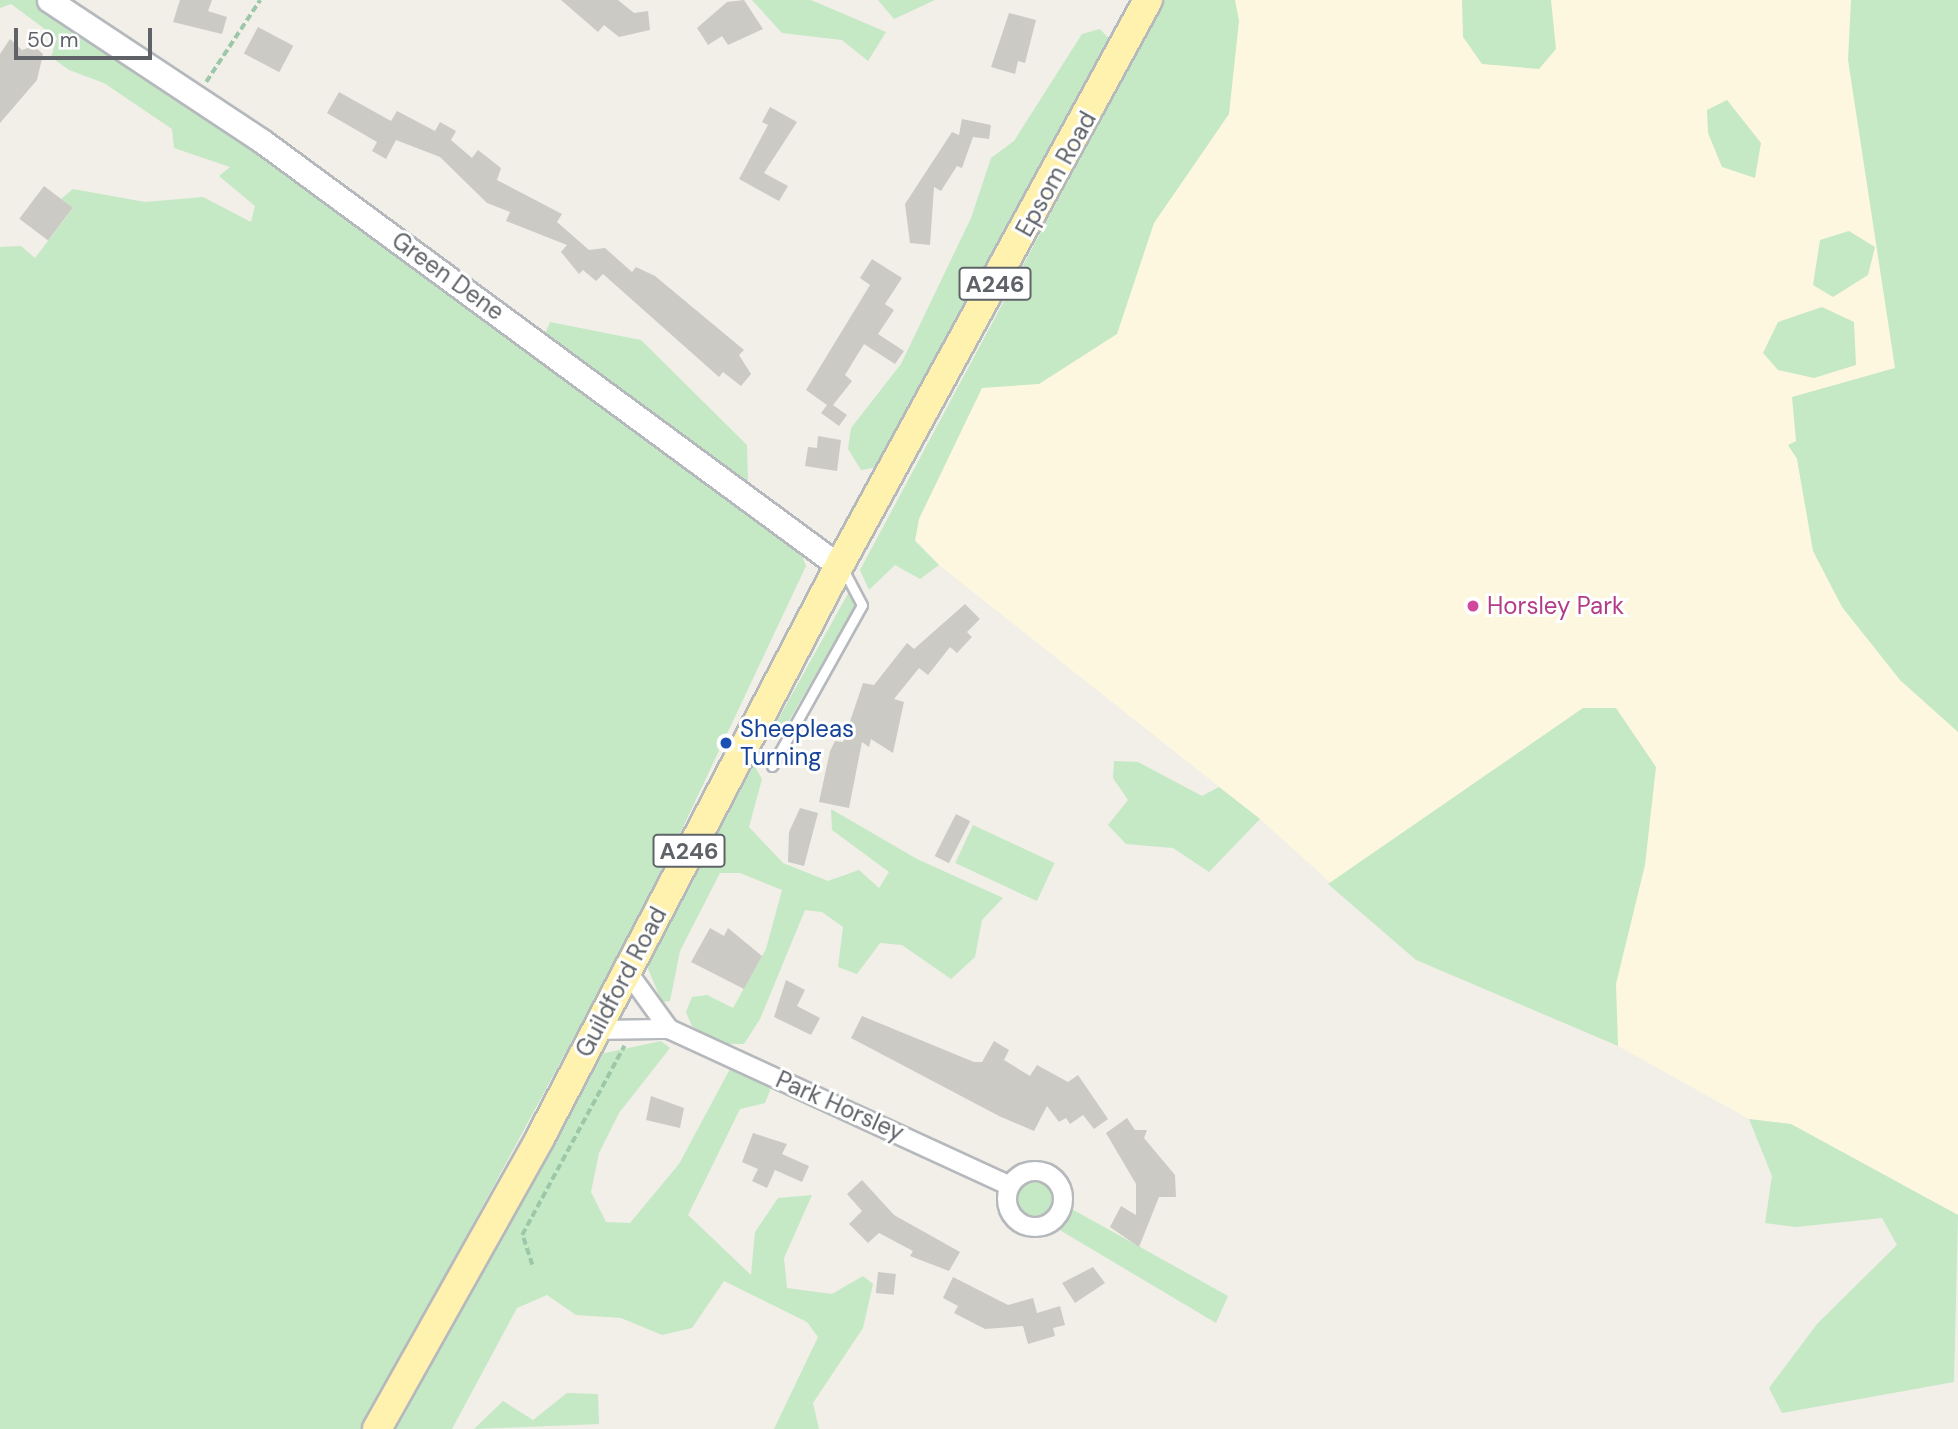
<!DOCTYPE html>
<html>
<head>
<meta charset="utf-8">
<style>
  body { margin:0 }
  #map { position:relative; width:1958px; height:1429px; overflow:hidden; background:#f1efe8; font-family:"DM Sans",sans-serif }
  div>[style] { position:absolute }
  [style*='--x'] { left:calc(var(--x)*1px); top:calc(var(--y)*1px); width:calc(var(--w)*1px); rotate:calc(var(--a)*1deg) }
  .commercial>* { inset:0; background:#fef7e0 }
  .green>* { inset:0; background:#c5e8c5; transform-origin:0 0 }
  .round { border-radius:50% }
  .building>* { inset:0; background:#cccac5; transform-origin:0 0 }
  .path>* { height:3.5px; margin-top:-1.75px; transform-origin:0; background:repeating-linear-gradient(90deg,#9cc7a9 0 7px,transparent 0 10.5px) }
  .roads { filter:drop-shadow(2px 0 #b5b8bc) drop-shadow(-2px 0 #b5b8bc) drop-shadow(0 2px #b5b8bc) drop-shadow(0 -2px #b5b8bc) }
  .service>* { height:9px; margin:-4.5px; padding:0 4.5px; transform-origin:4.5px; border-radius:4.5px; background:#fff }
  .minor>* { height:18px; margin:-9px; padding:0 9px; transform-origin:9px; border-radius:9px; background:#fff }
  .minor>.ring { margin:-9px; padding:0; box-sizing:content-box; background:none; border:18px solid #fff; border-radius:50% }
  .tertiary>* { height:23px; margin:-11.5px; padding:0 11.5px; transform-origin:11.5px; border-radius:11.5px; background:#fff }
  .primary>* { height:28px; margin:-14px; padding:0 14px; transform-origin:14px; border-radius:14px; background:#fff2af }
  .dots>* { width:19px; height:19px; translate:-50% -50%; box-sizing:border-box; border:4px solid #fff; border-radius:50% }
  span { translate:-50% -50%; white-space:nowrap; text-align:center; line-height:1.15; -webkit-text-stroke:6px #fff; paint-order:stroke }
  .shield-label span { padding:2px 5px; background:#fff; border:2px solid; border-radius:5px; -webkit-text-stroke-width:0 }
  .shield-label { font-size:23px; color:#5f6368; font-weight:700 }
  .street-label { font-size:24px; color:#5f6368 }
  .hotel-label { font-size:24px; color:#b23c85 }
  .left { translate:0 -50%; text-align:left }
  .transit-label { font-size:24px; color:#164399 }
  .scale { position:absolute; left:14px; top:28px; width:138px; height:32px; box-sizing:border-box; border:4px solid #5f6368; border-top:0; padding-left:9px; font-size:21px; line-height:24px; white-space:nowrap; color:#5f6368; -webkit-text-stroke:5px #fff; paint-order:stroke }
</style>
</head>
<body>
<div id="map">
  <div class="commercial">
    <div style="clip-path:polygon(1165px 0,1958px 0,1958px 1215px,1791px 1124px,1749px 1119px,1618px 1046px,1416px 960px,1260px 819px,939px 565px,891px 513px)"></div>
  </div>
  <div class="green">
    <div style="clip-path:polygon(0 0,36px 0,321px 193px,799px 548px,806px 566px,651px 895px,362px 1429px,0 1429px,0 247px,21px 246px,35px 258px,73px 208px,61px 199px,73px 189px,145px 202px,203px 197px,251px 222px,255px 206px,219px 176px,230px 167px,174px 148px,172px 129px,104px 83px,69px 70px,51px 57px,57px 38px,11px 4px,0 8px)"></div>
    <div style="clip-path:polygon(752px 0,811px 0,886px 32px,868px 61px,842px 40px,782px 33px)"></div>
    <div style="clip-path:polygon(878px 0,935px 0,894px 19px)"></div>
    <div style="clip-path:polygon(1165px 0,1235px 0,1239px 21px,1229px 114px,1154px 223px,1117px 334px,1039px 384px,982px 388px,919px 519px,915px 541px,939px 565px,920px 579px,895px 565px,869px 590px,860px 570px)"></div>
    <div style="clip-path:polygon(1462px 0,1551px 0,1556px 49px,1539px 69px,1482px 64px,1463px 37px)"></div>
    <div style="clip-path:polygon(1851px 0,1958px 0,1958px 732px,1900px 680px,1842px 607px,1813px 551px,1797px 459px,1788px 445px,1796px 441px,1792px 397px,1895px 368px,1848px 60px)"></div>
    <div style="clip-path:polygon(1100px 29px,1114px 44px,878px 467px,861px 470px,848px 449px,851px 428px,901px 364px,971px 218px,991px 158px,1014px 141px,1082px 34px)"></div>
    <div style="clip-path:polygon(1727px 100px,1761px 143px,1755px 178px,1722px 167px,1708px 133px,1707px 110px)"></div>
    <div style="clip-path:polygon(1849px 231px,1875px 247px,1868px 275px,1833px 297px,1813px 285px,1820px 240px)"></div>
    <div style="clip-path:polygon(1822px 307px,1854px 322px,1856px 365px,1814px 378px,1778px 370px,1763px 353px,1778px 322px)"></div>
    <div style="clip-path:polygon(550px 322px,641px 340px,747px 445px,748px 483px,544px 336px)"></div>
    <div style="clip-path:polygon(850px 590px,857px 603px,783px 731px,771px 732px)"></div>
    <div style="clip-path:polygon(1583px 708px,1616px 708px,1656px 767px,1645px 865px,1616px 984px,1618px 1046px,1416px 960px,1328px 884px)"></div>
    <div style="clip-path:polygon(1114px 761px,1138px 762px,1202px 796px,1219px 787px,1260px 819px,1209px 872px,1173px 848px,1126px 844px,1108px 825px,1128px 800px,1113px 778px)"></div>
    <div style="clip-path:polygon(754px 765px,762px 779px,749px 827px,783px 863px,828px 881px,859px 870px,879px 888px,889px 872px,832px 830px,831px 809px,917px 859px,1003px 898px,982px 920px,975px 957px,951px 979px,902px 945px,880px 943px,857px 974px,838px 967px,843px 927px,822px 912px,805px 910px,760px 1019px,744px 1044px,722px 1044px,692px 1026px,686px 1012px,692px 997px,707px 995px,733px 1008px,766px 949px,782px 890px,740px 873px,720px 873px,680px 951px,670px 1001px,662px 1002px,646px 964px)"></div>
    <div style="left:973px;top:825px;width:90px;height:42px;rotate:25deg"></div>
    <div style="clip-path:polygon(661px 1041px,670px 1048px,619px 1113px,599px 1153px,591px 1192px,606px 1222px,630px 1223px,679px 1164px,731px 1067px,771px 1088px,765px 1103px,740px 1109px,688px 1215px,751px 1275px,755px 1232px,778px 1198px,812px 1195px,784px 1258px,787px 1288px,832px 1294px,863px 1276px,873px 1284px,863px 1328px,813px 1403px,819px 1429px,774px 1429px,818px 1337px,807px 1322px,724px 1281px,692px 1328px,662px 1335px,621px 1318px,576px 1315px,547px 1295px,517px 1308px,452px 1429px,387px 1429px,591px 1056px)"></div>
    <div style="clip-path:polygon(1749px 1119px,1791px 1124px,1958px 1215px,1954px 1382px,1782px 1413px,1769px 1388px,1817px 1324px,1897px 1245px,1882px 1218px,1796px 1227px,1765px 1223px,1772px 1176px)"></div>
    <div class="round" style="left:1017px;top:1181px;width:38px;height:38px"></div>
    <div style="clip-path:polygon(1070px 1208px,1228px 1296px,1216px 1323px,1058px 1229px)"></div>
    <div style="clip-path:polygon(567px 1393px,598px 1394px,599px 1424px,474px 1429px,503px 1401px,533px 1420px)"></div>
  </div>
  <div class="building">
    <div style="clip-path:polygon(180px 0,212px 0,208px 11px,227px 17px,222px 34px,173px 22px)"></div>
    <div style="clip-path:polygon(561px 0,618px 0,634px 13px,648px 11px,650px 30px,619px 37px,604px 25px,598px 32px)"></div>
    <div style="clip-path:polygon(744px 0,763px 29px,728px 45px,722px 36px,708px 45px,697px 28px,727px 2px)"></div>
    <div style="clip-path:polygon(1009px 13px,1036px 20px,1025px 63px,1018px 61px,1015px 74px,991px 67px)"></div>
    <div style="left:258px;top:27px;width:40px;height:30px;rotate:28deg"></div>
    <div style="clip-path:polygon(10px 39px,22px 50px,34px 46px,43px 54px,37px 80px,0 123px,0 54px)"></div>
    <div style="clip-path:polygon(339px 92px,391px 121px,397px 111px,435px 131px,440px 122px,456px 131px,451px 140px,472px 158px,478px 150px,501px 168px,497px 180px,562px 214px,557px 222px,589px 250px,605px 248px,632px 272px,636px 267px,655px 276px,744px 350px,739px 355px,751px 374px,741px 386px,723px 372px,719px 377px,603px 274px,596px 281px,583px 270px,579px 274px,561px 252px,567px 245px,506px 221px,510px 212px,487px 203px,440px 157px,396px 140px,386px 159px,372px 151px,377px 142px,327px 113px)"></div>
    <div style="clip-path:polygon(770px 107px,797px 122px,764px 173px,788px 186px,779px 201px,739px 179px,768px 125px,762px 122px)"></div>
    <div style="clip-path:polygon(962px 119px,991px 125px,989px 139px,973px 137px,962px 168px,957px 166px,941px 191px,934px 187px,930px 245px,910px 243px,905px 204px,952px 132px,959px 135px)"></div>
    <div style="left:44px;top:186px;width:36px;height:41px;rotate:37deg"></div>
    <div style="clip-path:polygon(872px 259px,902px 278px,885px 304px,894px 310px,878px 334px,904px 351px,895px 364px,864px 344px,845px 375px,852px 381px,833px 405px,847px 415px,839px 426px,821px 413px,827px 405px,806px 390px,870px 285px,860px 278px)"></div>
    <div style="clip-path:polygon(818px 436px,841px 440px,837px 471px,805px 466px,808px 447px,817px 448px)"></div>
    <div style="clip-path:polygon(965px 604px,980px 619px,967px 632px,972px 637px,957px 653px,950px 647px,928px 675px,919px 668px,894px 699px,904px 702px,893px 753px,871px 739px,869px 747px,862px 742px,849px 808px,819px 802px,830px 751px,835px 741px,843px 742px,863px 683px,874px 685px,907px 643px,914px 649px)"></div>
    <div style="clip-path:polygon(800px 808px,818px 813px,804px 866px,788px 862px,789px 832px)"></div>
    <div style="left:956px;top:814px;width:16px;height:47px;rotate:27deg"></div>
    <div style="clip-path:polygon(710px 928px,724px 936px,728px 928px,762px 956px,744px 989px,691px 962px)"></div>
    <div style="clip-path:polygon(786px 980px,805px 990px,797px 1006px,820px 1018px,811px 1035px,774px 1017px)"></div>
    <div style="clip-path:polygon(862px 1016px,974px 1062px,982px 1062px,994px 1041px,1009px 1050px,1004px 1060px,1030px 1076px,1037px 1065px,1068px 1082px,1078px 1075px,1108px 1119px,1094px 1129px,1083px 1115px,1070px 1124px,1066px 1118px,1059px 1122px,1047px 1106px,1034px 1131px,999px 1116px,851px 1038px)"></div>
    <div style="clip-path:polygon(651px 1096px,684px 1108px,680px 1128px,646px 1120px)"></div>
    <div style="clip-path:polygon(1127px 1118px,1135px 1130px,1147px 1130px,1144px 1138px,1175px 1175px,1176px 1197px,1159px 1197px,1139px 1247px,1110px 1227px,1121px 1206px,1136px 1215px,1136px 1184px,1106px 1133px)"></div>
    <div style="clip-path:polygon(753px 1133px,787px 1144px,782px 1154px,809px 1166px,802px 1182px,775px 1170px,767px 1188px,752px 1181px,758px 1169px,742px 1162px)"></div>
    <div style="clip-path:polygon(862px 1180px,894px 1215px,960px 1252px,949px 1271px,910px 1256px,913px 1251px,879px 1233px,868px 1243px,849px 1224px,862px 1211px,847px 1194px)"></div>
    <div style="clip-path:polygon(1093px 1267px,1105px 1283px,1075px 1303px,1062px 1283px)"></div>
    <div style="left:878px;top:1272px;width:18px;height:21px;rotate:6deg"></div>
    <div style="clip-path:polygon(953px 1277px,1008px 1305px,1033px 1298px,1037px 1313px,1060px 1306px,1065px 1325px,1053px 1328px,1055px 1336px,1028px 1344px,1023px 1326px,985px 1329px,954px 1313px,958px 1306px,943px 1298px)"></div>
  </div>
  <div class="path">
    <div style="--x:206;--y:82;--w:98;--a:-56.6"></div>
    <div style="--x:532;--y:1265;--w:32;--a:-108"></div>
    <div style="--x:522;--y:1235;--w:215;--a:-61.6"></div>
  </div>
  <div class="roads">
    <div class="service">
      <div style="--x:772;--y:766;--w:184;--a:-60.8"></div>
      <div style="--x:862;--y:605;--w:41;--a:-117.8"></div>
    </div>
    <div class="minor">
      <div style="--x:627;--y:971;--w:72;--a:54.1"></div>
      <div style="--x:669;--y:1029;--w:375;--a:24.7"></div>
      <div style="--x:596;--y:1030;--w:73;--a:-0.8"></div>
      <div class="ring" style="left:1007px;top:1171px;width:38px;height:38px"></div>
    </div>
    <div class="tertiary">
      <div style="--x:49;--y:0;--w:255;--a:33.5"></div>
      <div style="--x:262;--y:141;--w:717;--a:36.37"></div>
    </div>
    <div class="primary">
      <div style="--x:377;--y:1429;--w:334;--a:-60.7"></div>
      <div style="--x:540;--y:1138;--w:645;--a:-62.4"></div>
      <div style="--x:839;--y:566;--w:645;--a:-61.37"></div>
    </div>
  </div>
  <div class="dots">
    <div style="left:1473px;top:606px;background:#d1479c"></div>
    <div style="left:726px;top:743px;background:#1a4fb4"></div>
  </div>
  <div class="shield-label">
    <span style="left:995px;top:284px">A246</span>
    <span style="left:689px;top:851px">A246</span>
  </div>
  <div class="street-label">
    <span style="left:1056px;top:174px;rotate:-61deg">Epsom Road</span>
    <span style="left:448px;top:276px;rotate:36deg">Green Dene</span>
    <span style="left:621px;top:982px;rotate:-62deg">Guildford Road</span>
    <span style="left:840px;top:1106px;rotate:24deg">Park Horsley</span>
  </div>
  <div class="hotel-label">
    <span class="left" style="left:1487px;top:606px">Horsley Park</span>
  </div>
  <div class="transit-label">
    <span class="left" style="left:740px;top:743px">Sheepleas<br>Turning</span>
  </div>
  <div class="scale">50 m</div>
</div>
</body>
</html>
